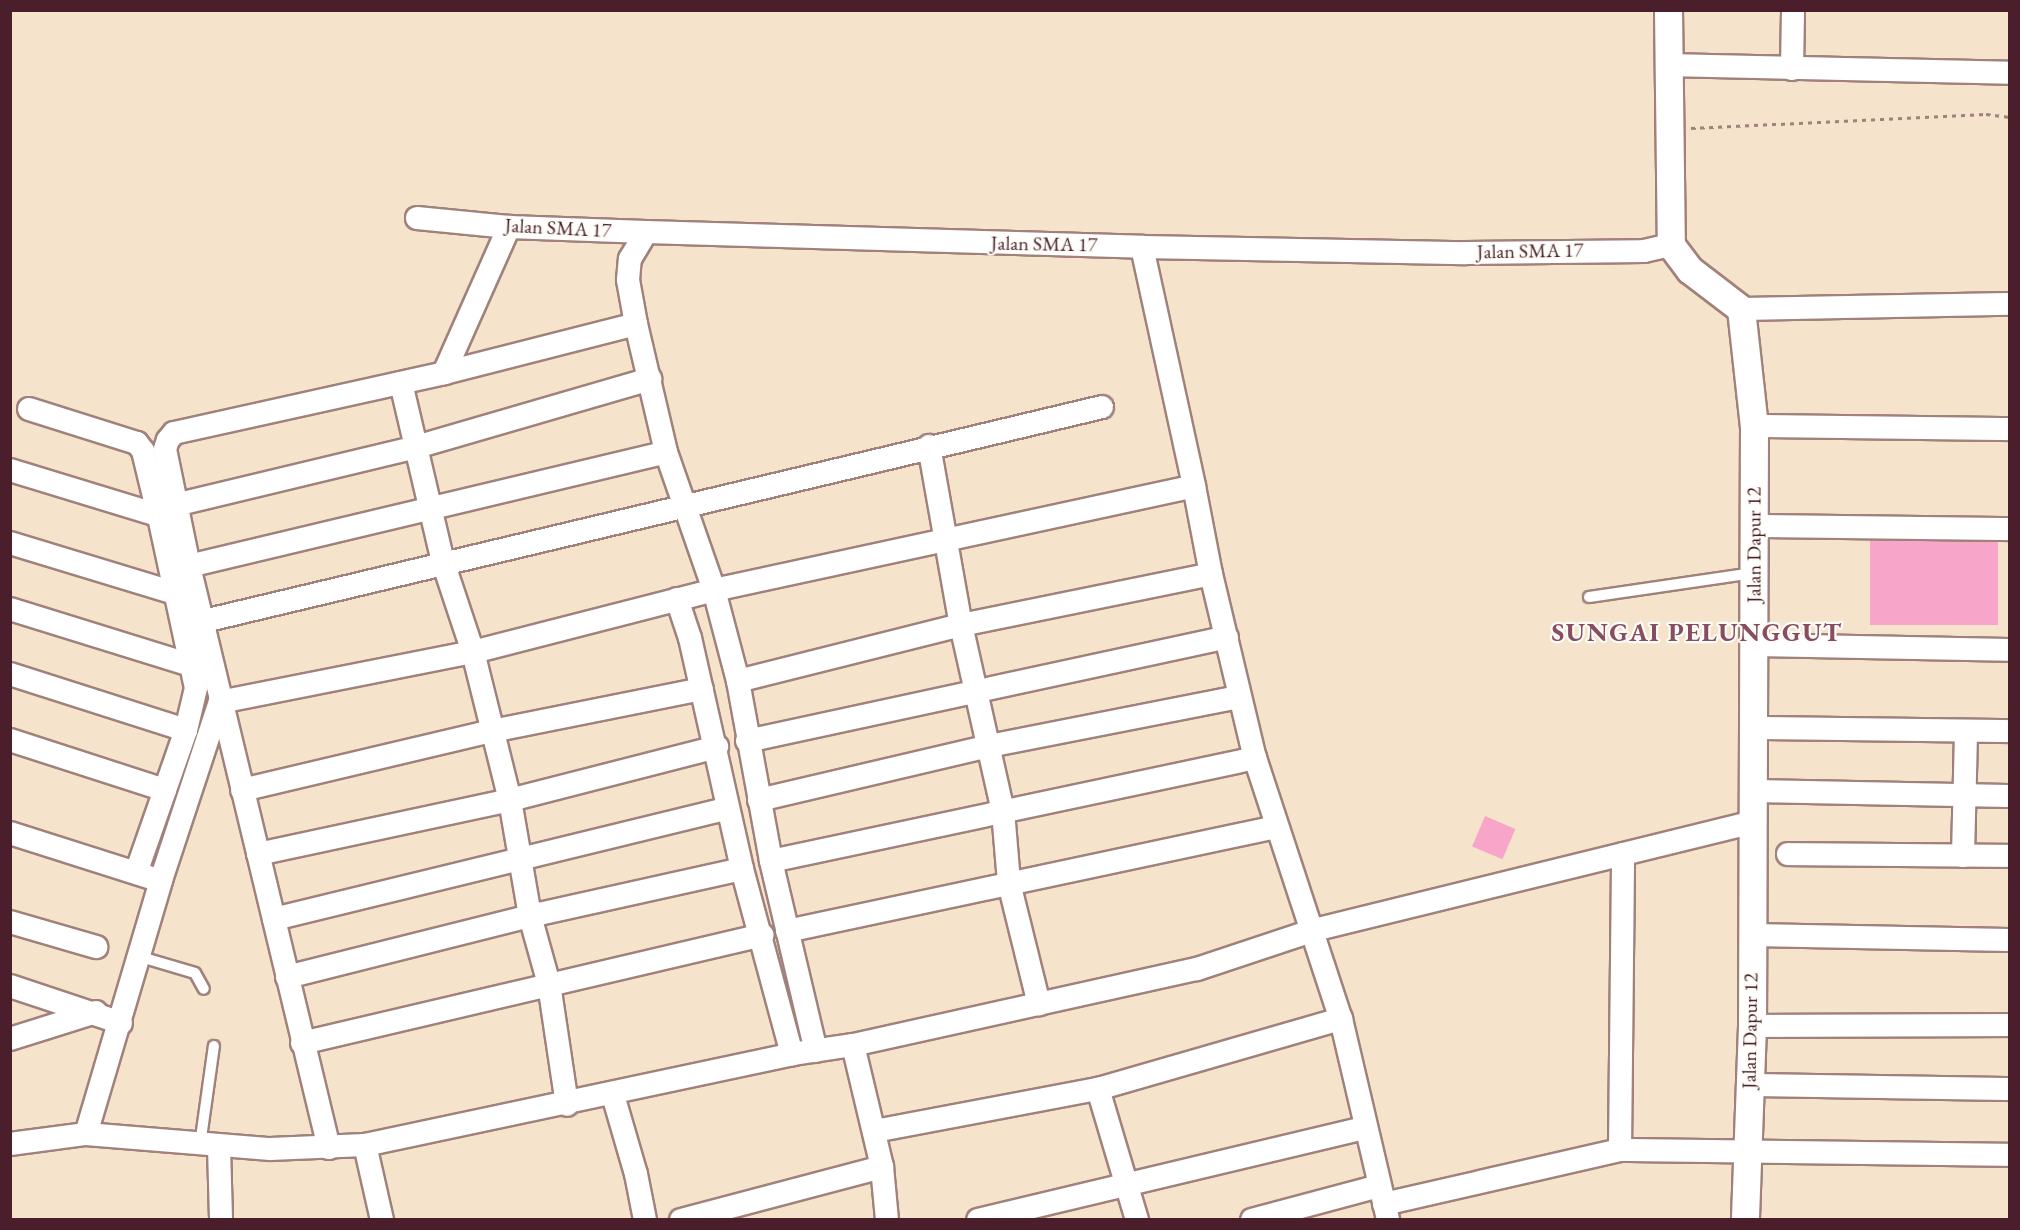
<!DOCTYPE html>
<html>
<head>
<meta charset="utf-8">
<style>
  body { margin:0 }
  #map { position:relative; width:2020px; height:1230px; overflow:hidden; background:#f5e3cb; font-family:"EB Garamond",serif }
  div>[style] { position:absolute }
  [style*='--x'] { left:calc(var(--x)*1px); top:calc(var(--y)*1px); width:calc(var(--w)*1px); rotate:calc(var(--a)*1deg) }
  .building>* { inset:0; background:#f7a5c8; transform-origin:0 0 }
  .path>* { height:3px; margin-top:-1.5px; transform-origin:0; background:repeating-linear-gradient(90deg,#a0817b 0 4.5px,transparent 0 9px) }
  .roads { filter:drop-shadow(2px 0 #a0817b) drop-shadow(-2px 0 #a0817b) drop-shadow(0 2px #a0817b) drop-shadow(0 -2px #a0817b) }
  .service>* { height:10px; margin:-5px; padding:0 5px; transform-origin:5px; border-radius:5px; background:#fff }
  .minor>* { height:22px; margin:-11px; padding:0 11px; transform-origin:11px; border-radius:11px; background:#fff }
  .tertiary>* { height:27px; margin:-13.5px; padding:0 13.5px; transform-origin:13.5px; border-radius:13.5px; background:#fff }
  span { translate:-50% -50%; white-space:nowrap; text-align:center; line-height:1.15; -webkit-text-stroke:4.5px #fdfcf7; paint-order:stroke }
  .street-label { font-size:20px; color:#4a1f2b }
  .district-label { font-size:26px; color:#874e62; font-weight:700; letter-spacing:1.5px }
  .frame { position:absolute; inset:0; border:12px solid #4a1f2b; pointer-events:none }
</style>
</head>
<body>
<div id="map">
  <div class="building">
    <div style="left:1870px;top:541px;width:128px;height:84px"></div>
    <div style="left:1485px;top:816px;width:33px;height:33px;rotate:23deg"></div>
  </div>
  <div class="path">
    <div style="--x:1691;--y:128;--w:295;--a:-2.7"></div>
    <div style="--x:1986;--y:114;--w:24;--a:7"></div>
  </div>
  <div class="roads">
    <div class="service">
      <div style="--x:1589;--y:597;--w:166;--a:-8.3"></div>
      <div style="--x:141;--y:957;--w:56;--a:16.5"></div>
      <div style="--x:195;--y:973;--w:18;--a:61"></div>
      <div style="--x:200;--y:1145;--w:100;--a:-82"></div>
    </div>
    <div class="minor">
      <div style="--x:1667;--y:65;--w:343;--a:1.3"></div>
      <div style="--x:1792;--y:69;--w:59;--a:-89"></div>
      <div style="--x:417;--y:218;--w:92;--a:5.6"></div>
      <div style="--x:509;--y:227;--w:137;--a:2.1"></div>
      <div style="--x:646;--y:232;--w:496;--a:1.7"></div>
      <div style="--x:1142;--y:247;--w:323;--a:1.1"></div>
      <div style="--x:1465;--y:253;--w:179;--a:-0.6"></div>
      <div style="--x:1644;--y:251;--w:28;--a:-13"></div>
      <div style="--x:1142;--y:247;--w:245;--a:77.7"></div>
      <div style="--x:1741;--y:309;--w:269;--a:-1.1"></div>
      <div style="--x:636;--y:324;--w:45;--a:-100.3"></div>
      <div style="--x:628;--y:280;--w:21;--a:-85"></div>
      <div style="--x:630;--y:259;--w:31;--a:-59"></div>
      <div style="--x:444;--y:373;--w:160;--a:-66"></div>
      <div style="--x:401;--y:383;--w:184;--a:76.8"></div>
      <div style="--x:443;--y:562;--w:95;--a:71.6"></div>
      <div style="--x:473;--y:652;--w:153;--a:76"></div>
      <div style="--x:510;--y:800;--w:118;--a:80.2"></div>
      <div style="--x:530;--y:916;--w:71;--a:74.4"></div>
      <div style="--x:549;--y:984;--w:122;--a:81.5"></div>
      <div style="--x:29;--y:409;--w:113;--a:17.5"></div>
      <div style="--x:137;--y:443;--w:10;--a:53"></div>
      <div style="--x:143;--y:451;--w:68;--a:76.4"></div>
      <div style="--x:159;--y:517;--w:175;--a:77.8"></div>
      <div style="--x:196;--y:688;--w:43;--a:103.4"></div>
      <div style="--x:186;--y:730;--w:151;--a:109.3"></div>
      <div style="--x:1754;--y:426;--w:256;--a:0.7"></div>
      <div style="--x:929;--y:446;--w:182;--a:79.9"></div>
      <div style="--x:961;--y:625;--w:191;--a:77.3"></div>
      <div style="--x:1003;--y:811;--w:72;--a:85.2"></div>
      <div style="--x:1009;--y:883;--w:125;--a:76.1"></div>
      <div style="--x:10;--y:470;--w:167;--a:17"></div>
      <div style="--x:175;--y:505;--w:248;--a:-13.5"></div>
      <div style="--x:416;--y:447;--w:244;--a:-16.2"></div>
      <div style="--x:1753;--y:526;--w:257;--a:0.7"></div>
      <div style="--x:10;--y:543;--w:172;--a:16.9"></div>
      <div style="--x:175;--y:593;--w:11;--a:0"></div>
      <div style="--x:189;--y:566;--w:490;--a:-13.4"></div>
      <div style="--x:677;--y:599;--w:41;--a:71.6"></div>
      <div style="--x:690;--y:638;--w:237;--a:77.3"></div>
      <div style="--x:742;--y:869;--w:192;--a:74.9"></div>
      <div style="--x:10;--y:609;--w:189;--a:17.2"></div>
      <div style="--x:191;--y:665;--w:10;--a:-11"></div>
      <div style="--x:204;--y:621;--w:923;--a:-13.4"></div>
      <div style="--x:1754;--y:645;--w:256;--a:1.1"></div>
      <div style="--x:10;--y:674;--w:185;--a:17.7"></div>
      <div style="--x:738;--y:681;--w:230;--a:-14.1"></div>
      <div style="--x:961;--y:625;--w:255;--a:-11.5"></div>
      <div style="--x:1754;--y:728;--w:256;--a:0.7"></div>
      <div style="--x:10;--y:740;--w:163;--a:17.9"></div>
      <div style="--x:747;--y:741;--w:491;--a:-12.2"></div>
      <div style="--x:242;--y:790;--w:257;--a:-13.3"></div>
      <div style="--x:492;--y:731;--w:214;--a:-11.3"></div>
      <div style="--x:1753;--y:791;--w:257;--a:1.1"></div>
      <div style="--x:759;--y:800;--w:236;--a:-13.2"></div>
      <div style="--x:989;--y:746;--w:255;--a:-11.1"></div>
      <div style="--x:10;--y:833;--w:146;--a:17.6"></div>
      <div style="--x:258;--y:854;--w:258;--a:-12.1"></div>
      <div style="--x:510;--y:800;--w:214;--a:-14.4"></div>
      <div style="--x:1788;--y:854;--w:222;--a:0.5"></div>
      <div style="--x:1963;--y:856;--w:125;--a:-88.6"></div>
      <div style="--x:771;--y:861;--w:495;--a:-12"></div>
      <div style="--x:274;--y:919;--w:467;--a:-13.7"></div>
      <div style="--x:10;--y:922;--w:90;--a:16.2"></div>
      <div style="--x:787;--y:931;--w:500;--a:-12"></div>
      <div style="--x:1751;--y:935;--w:259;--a:1.1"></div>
      <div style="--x:287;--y:977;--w:251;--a:-14.1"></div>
      <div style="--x:530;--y:916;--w:217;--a:-12.5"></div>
      <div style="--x:10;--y:986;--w:117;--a:18.4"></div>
      <div style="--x:1752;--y:1026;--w:258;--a:-0.2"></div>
      <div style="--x:10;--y:1039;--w:90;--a:-17.4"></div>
      <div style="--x:302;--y:1043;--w:473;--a:-13.2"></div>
      <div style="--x:853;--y:1045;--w:125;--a:76.6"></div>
      <div style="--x:882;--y:1167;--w:53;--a:84.6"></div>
      <div style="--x:1749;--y:1085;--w:261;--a:0.9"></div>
      <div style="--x:1098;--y:1089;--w:137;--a:73.4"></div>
      <div style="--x:613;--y:1095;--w:82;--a:73.8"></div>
      <div style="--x:636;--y:1174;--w:47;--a:78.9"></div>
      <div style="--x:875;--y:1131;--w:227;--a:-10.7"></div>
      <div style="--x:1098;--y:1089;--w:253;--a:-16.1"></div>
      <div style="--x:86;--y:1134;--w:265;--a:-73.5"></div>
      <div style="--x:161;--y:880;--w:188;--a:-71.7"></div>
      <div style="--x:220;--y:702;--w:258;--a:-11.2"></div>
      <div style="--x:473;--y:652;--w:249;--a:-14.4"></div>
      <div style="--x:714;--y:590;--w:491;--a:-12.2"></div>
      <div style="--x:1194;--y:486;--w:90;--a:79.1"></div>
      <div style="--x:1211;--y:574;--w:189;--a:76.6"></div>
      <div style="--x:1255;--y:758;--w:275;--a:71.8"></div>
      <div style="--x:1341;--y:1019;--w:206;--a:76.8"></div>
      <div style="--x:10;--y:1144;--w:77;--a:-7.5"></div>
      <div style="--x:86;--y:1134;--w:185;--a:4.7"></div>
      <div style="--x:270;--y:1149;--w:95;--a:-2.4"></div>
      <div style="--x:365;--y:1145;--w:437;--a:-12"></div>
      <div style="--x:792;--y:1054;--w:62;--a:-8.4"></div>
      <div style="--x:853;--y:1045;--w:352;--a:-12.5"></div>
      <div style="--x:1197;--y:969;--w:123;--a:-18.4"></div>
      <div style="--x:1314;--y:930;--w:449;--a:-13.8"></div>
      <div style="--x:365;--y:1145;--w:77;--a:77.2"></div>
      <div style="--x:219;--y:1147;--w:73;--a:88.4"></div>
      <div style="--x:329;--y:1148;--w:599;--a:-103.53"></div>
      <div style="--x:189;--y:566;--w:119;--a:-101.6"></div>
      <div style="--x:165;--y:449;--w:9;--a:-72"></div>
      <div style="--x:168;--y:440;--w:9;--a:-49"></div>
      <div style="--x:174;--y:433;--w:277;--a:-12.5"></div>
      <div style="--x:444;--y:373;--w:198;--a:-14.3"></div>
      <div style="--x:636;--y:324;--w:131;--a:76.8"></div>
      <div style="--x:666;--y:452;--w:146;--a:70.8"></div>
      <div style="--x:714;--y:590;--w:94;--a:75.2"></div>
      <div style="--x:738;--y:681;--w:183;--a:79.6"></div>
      <div style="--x:771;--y:861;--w:195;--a:76.7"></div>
      <div style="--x:1620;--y:1150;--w:296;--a:-89.4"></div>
      <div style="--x:1384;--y:1204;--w:242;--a:-12.9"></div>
      <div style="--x:1620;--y:1150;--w:390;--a:0.7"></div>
      <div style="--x:681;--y:1220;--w:208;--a:-14.8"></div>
      <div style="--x:978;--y:1220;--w:398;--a:-13.4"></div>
      <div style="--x:1252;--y:1220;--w:131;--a:-15"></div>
    </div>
    <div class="tertiary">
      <div style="--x:1668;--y:10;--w:235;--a:89.3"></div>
      <div style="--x:1671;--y:245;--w:31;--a:53"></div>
      <div style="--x:1690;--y:270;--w:64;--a:37.4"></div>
      <div style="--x:1741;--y:309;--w:118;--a:83.7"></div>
      <div style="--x:1754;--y:426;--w:600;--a:90.19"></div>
      <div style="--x:1752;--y:1026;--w:194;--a:92.1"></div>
    </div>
  </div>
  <div class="street-label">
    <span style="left:558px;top:228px;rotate:3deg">Jalan SMA 17</span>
    <span style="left:1044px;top:244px;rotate:1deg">Jalan SMA 17</span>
    <span style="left:1530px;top:251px;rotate:-1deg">Jalan SMA 17</span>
    <span style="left:1754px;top:545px;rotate:-90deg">Jalan Dapur 12</span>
    <span style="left:1750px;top:1031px;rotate:-89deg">Jalan Dapur 12</span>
  </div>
  <div class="district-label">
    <span style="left:1697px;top:633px">SUNGAI PELUNGGUT</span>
  </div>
  <div class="frame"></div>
</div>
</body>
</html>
